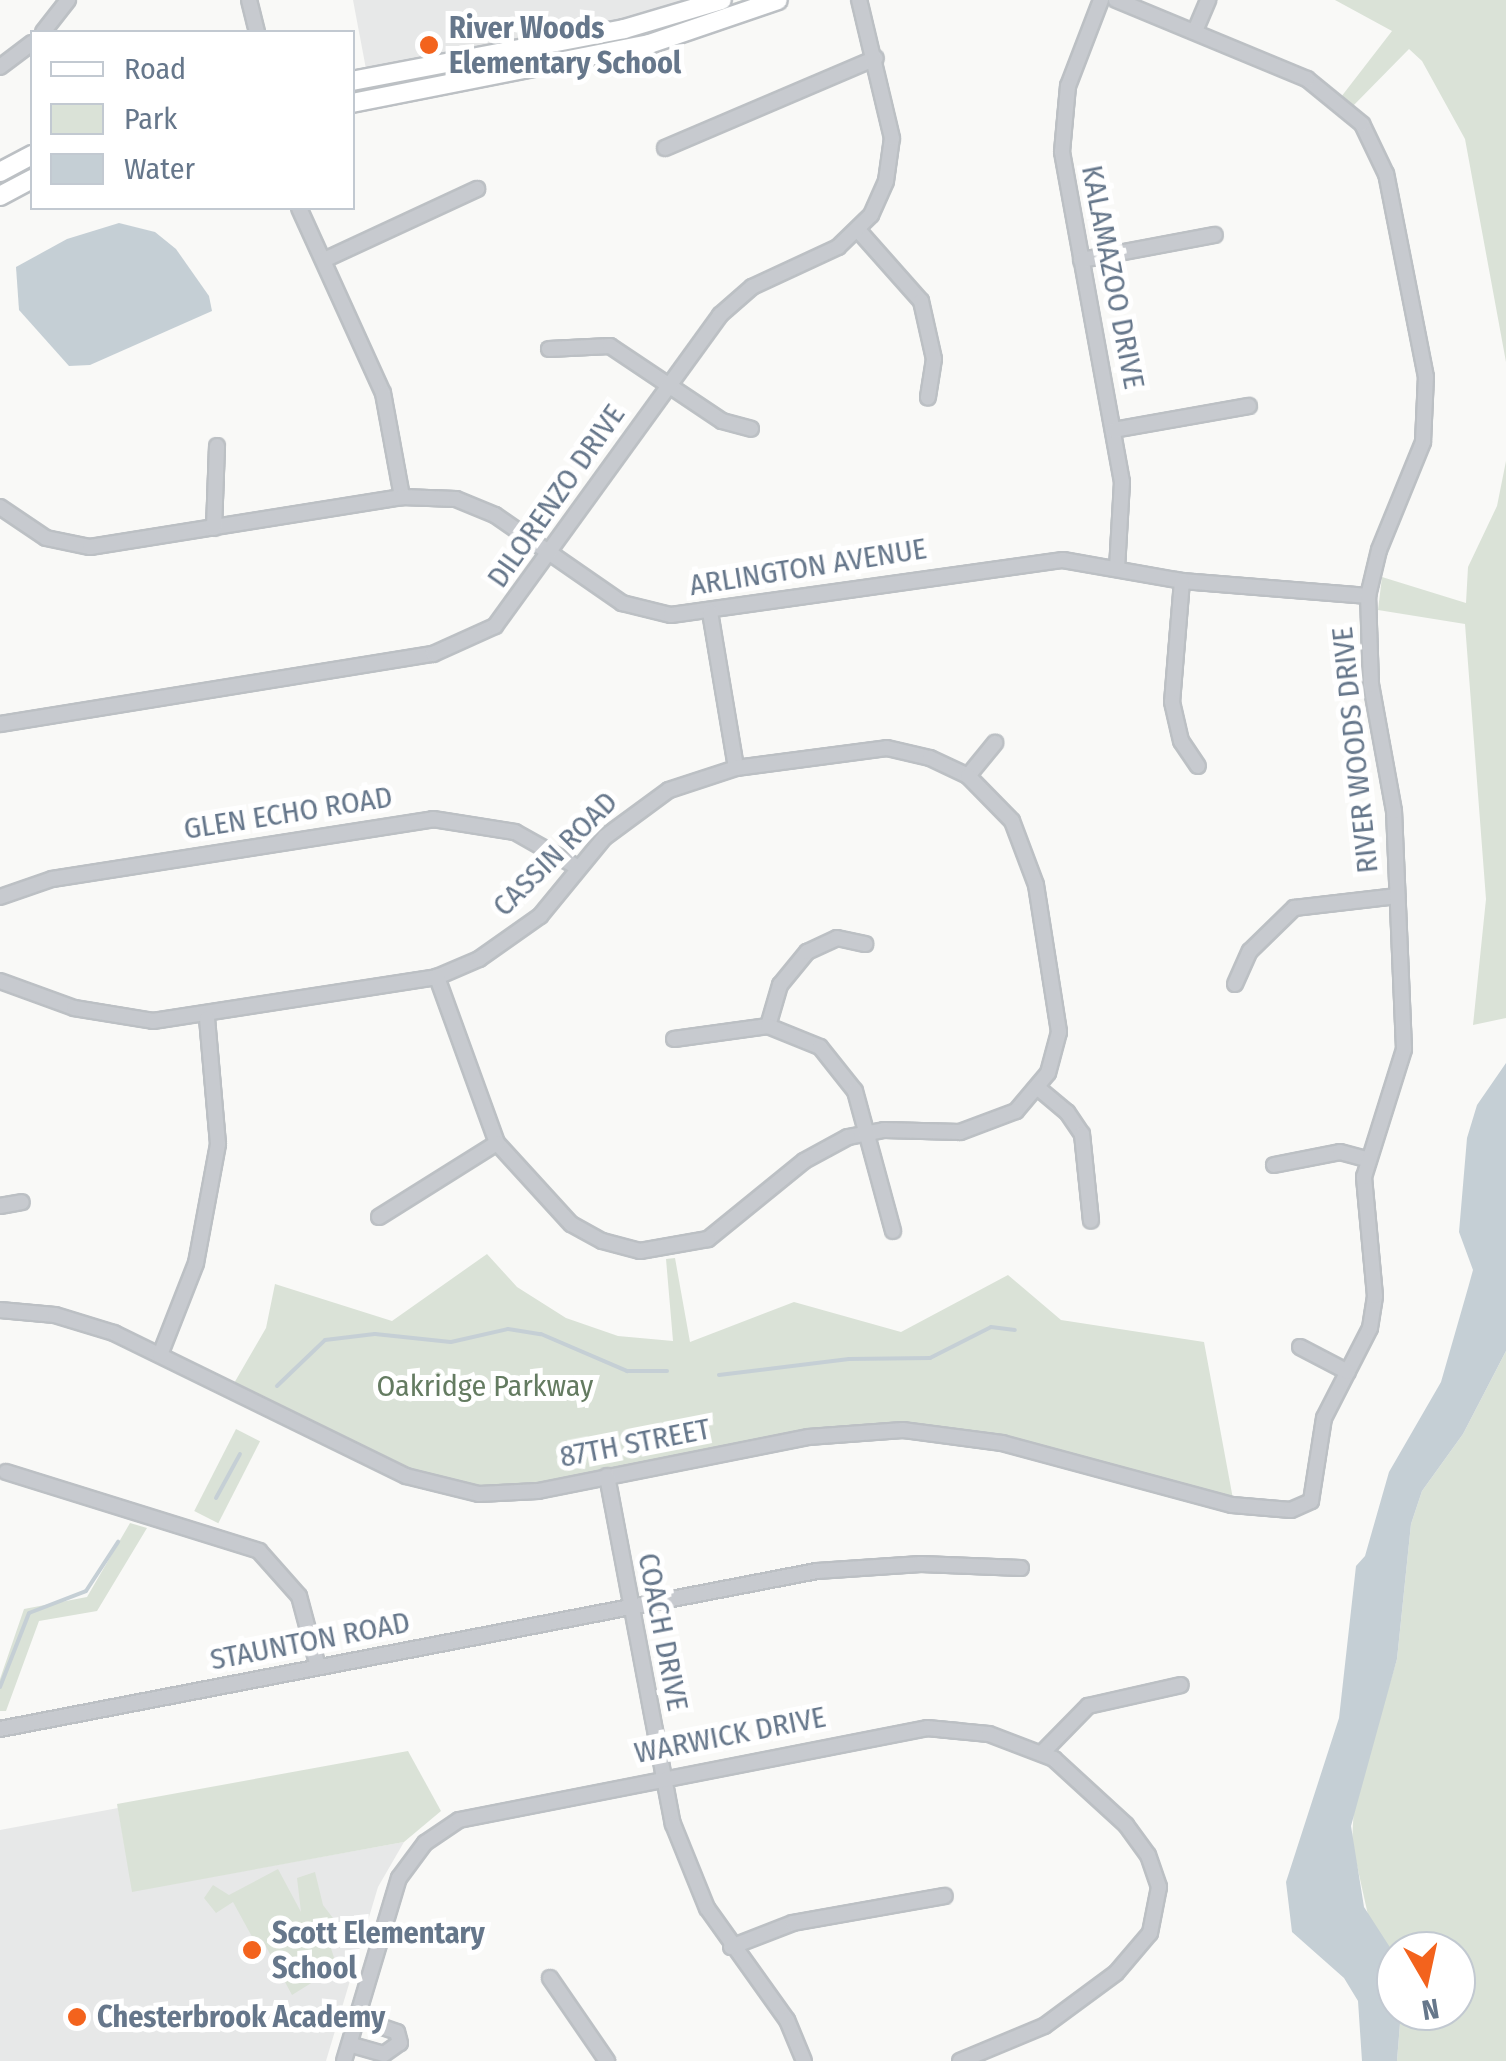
<!DOCTYPE html>
<html>
<head>
<meta charset="utf-8">
<style>
  body { margin:0 }
  #map { position:relative; width:1506px; height:2061px; overflow:hidden; background:#f9f9f7; font-family:"Fira Sans Condensed",sans-serif }
  div>[style] { position:absolute }
  [style*='--x'] { left:calc(var(--x)*1px); top:calc(var(--y)*1px); width:calc(var(--w)*1px); rotate:calc(var(--a)*1deg) }
  .built>* { inset:0; background:#e7e8e8 }
  .green>* { inset:0; background:#dae2d7; transform-origin:0 0 }
  .water>* { inset:0; background:#c5cfd5 }
  .stream>* { height:4px; margin:-2px; padding:0 2px; transform-origin:2px; border-radius:2px; background:#c5cfd5 }
  .roads { filter:drop-shadow(2px 0 #bcc0c4) drop-shadow(-2px 0 #bcc0c4) drop-shadow(0 2px #bcc0c4) drop-shadow(0 -2px #bcc0c4) }
  .minor>* { height:14px; margin:-7px; padding:0 7px; transform-origin:7px; border-radius:7px; background:#c7cacf }
  .major>* { height:18px; margin:-9px; padding:0 9px; transform-origin:9px; border-radius:9px; background:#fff }
  .dots>* { width:28px; height:28px; translate:-50% -50%; box-sizing:border-box; border:5px solid #fff; border-radius:50% }
  span { translate:-50% -50%; white-space:nowrap; text-align:center; line-height:1.15; -webkit-text-stroke:10px #fff; paint-order:stroke }
  .poi-label { font-size:30px; color:#66778b; font-weight:700 }
  .left { translate:0 -50%; text-align:left }
  .street-label { font-size:30px; color:#66778b }
  .park-label { font-size:30px; color:#647b61 }
  .legend { position:absolute; left:30px; top:30px; width:325px; height:180px; box-sizing:border-box; background:#fff; border:2px solid #c2c9d1; margin:0; padding:12px 18px; list-style:none; font-size:30px; color:#66778b }
  .legend li { display:flex; align-items:center; gap:20px; height:50px }
  .legend b { width:50px; border:2px solid #c2c9d1 }
  .north { position:absolute; left:1376px; top:1931px; width:100px; height:100px; box-sizing:border-box; background:#fff; border:2px solid #c2c9d1; border-radius:50%; rotate:171deg; font-size:28px; font-weight:700; line-height:40px; text-align:center; color:#66778b }
  .north::after { content:''; display:block; margin:auto; width:35px; height:45px; background:#f3631d; clip-path:polygon(50% 0,100% 100%,50% 72%,0 100%) }
</style>
</head>
<body>
<div id="map">
  <div class="built">
    <div style="clip-path:polygon(353px 0,703px 0,628px 21px,366px 69px)"></div>
    <div style="clip-path:polygon(118px 1808px,133px 1891px,404px 1842px,378px 1887px,326px 2061px,0 2061px,0 1830px)"></div>
  </div>
  <div class="green">
    <div style="clip-path:polygon(742px 0,764px 0,685px 29px,353px 97px,404px 79px,650px 30px)"></div>
    <div style="clip-path:polygon(1335px 0,1506px 0,1506px 362px,1465px 139px,1422px 61px,1409px 49px,1351px 108px,1341px 97px,1392px 31px)"></div>
    <div style="clip-path:polygon(1506px 461px,1506px 1018px,1473px 1025px,1486px 899px,1465px 624px,1378px 610px,1382px 577px,1466px 603px,1468px 567px,1497px 506px)"></div>
    <div style="clip-path:polygon(487px 1254px,517px 1287px,566px 1318px,618px 1336px,673px 1341px,666px 1259px,675px 1258px,690px 1342px,794px 1302px,901px 1332px,1008px 1275px,1061px 1320px,1204px 1342px,1233px 1499px,998px 1436px,912px 1425px,803px 1432px,528px 1486px,467px 1486px,410px 1471px,233px 1385px,266px 1328px,275px 1284px,392px 1321px)"></div>
    <div style="clip-path:polygon(1506px 1351px,1506px 2061px,1397px 2061px,1401px 2011px,1456px 2011px,1456px 1951px,1396px 1951px,1396px 1961px,1370px 1924px,1352px 1843px,1354px 1804px,1397px 1659px,1411px 1524px,1422px 1491px,1463px 1434px)"></div>
    <div style="left:236px;top:1429px;width:27px;height:92px;rotate:27deg"></div>
    <div style="clip-path:polygon(130px 1523px,147px 1528px,97px 1611px,39px 1621px,6px 1711px,0 1711px,0 1679px,24px 1609px,87px 1597px)"></div>
    <div style="clip-path:polygon(408px 1751px,441px 1811px,404px 1842px,132px 1892px,117px 1804px)"></div>
    <div style="clip-path:polygon(278px 1869px,301px 1912px,297px 1878px,315px 1872px,323px 1905px,339px 1926px,328px 1939px,337px 1967px,292px 1995px,263px 1941px,256px 1944px,233px 1902px,216px 1913px,204px 1898px,213px 1885px,229px 1895px)"></div>
  </div>
  <div class="water">
    <div style="clip-path:polygon(119px 223px,155px 232px,176px 249px,209px 296px,212px 311px,90px 365px,69px 366px,19px 310px,16px 267px,67px 239px)"></div>
    <div style="clip-path:polygon(1506px 1063px,1506px 1351px,1463px 1434px,1422px 1491px,1411px 1524px,1397px 1659px,1351px 1826px,1364px 1907px,1393px 1952px,1396px 2011px,1401px 2011px,1397px 2061px,1362px 2061px,1358px 2001px,1344px 1978px,1292px 1932px,1286px 1882px,1339px 1718px,1356px 1566px,1365px 1556px,1389px 1472px,1441px 1382px,1468px 1288px,1473px 1270px,1459px 1232px,1467px 1138px,1477px 1105px)"></div>
  </div>
  <div class="stream">
    <div style="--x:719;--y:1375;--w:131;--a:-7"></div>
    <div style="--x:849;--y:1359;--w:81;--a:-0.7"></div>
    <div style="--x:930;--y:1358;--w:68;--a:-26.9"></div>
    <div style="--x:991;--y:1327;--w:24;--a:7"></div>
    <div style="--x:277;--y:1386;--w:66;--a:-43.8"></div>
    <div style="--x:325;--y:1340;--w:50;--a:-6.8"></div>
    <div style="--x:375;--y:1334;--w:76;--a:6"></div>
    <div style="--x:451;--y:1342;--w:58;--a:-12.8"></div>
    <div style="--x:508;--y:1329;--w:33;--a:9"></div>
    <div style="--x:541;--y:1334;--w:94;--a:23.3"></div>
    <div style="--x:627;--y:1371;--w:40;--a:0"></div>
    <div style="--x:216;--y:1498;--w:50;--a:-61.4"></div>
    <div style="--x:0;--y:1687;--w:79;--a:-68.6"></div>
    <div style="--x:29;--y:1613;--w:61;--a:-21.1"></div>
    <div style="--x:86;--y:1591;--w:59;--a:-56.9"></div>
  </div>
  <div class="roads">
    <div class="minor">
      <div style="--x:249;--y:0;--w:33;--a:76"></div>
      <div style="--x:1101;--y:0;--w:92;--a:111"></div>
      <div style="--x:1068;--y:86;--w:66;--a:95.2"></div>
      <div style="--x:1062;--y:152;--w:335;--a:79.7"></div>
      <div style="--x:1122;--y:482;--w:87;--a:93.3"></div>
      <div style="--x:1195;--y:31;--w:34;--a:-67"></div>
      <div style="--x:43;--y:32;--w:41;--a:-52"></div>
      <div style="--x:0;--y:67;--w:40;--a:-37"></div>
      <div style="--x:665;--y:148;--w:229;--a:-23.1"></div>
      <div style="--x:299;--y:208;--w:203;--a:65.6"></div>
      <div style="--x:383;--y:393;--w:106;--a:79.6"></div>
      <div style="--x:858;--y:230;--w:95;--a:48.4"></div>
      <div style="--x:921;--y:301;--w:59;--a:77.4"></div>
      <div style="--x:934;--y:359;--w:39;--a:99"></div>
      <div style="--x:324;--y:260;--w:169;--a:-24.9"></div>
      <div style="--x:1081;--y:260;--w:136;--a:-10.6"></div>
      <div style="--x:549;--y:349;--w:61;--a:-2.8"></div>
      <div style="--x:610;--y:346;--w:135;--a:33.8"></div>
      <div style="--x:722;--y:421;--w:30;--a:15"></div>
      <div style="--x:1114;--y:430;--w:137;--a:-10.1"></div>
      <div style="--x:0;--y:507;--w:55;--a:34"></div>
      <div style="--x:46;--y:538;--w:45;--a:11.6"></div>
      <div style="--x:90;--y:547;--w:316;--a:-9.1"></div>
      <div style="--x:402;--y:497;--w:54;--a:2.1"></div>
      <div style="--x:456;--y:499;--w:42;--a:22.3"></div>
      <div style="--x:495;--y:515;--w:155;--a:34.7"></div>
      <div style="--x:622;--y:603;--w:50;--a:13.8"></div>
      <div style="--x:671;--y:615;--w:396;--a:-8"></div>
      <div style="--x:1063;--y:560;--w:121;--a:10"></div>
      <div style="--x:1182;--y:581;--w:187;--a:4.6"></div>
      <div style="--x:214;--y:528;--w:82;--a:-87.9"></div>
      <div style="--x:1182;--y:581;--w:121;--a:94.7"></div>
      <div style="--x:1172;--y:702;--w:40;--a:77"></div>
      <div style="--x:1181;--y:741;--w:30;--a:56"></div>
      <div style="--x:710;--y:612;--w:158;--a:80.5"></div>
      <div style="--x:0;--y:724;--w:439;--a:-9.2"></div>
      <div style="--x:433;--y:654;--w:68;--a:-24.3"></div>
      <div style="--x:495;--y:626;--w:384;--a:-54.1"></div>
      <div style="--x:720;--y:315;--w:43;--a:-41.2"></div>
      <div style="--x:752;--y:287;--w:95;--a:-24.9"></div>
      <div style="--x:838;--y:247;--w:46;--a:-44.1"></div>
      <div style="--x:871;--y:215;--w:37;--a:-66"></div>
      <div style="--x:886;--y:181;--w:43;--a:-82.1"></div>
      <div style="--x:892;--y:138;--w:142;--a:-103.4"></div>
      <div style="--x:968;--y:776;--w:43;--a:-50.7"></div>
      <div style="--x:0;--y:897;--w:55;--a:-19.1"></div>
      <div style="--x:52;--y:879;--w:386;--a:-8.9"></div>
      <div style="--x:433;--y:819;--w:83;--a:9"></div>
      <div style="--x:515;--y:832;--w:73;--a:29.4"></div>
      <div style="--x:0;--y:981;--w:79;--a:20"></div>
      <div style="--x:74;--y:1008;--w:80;--a:9.3"></div>
      <div style="--x:153;--y:1021;--w:287;--a:-8.8"></div>
      <div style="--x:437;--y:977;--w:46;--a:-23.2"></div>
      <div style="--x:479;--y:959;--w:75;--a:-35.2"></div>
      <div style="--x:540;--y:916;--w:102;--a:-50.6"></div>
      <div style="--x:605;--y:837;--w:79;--a:-36.3"></div>
      <div style="--x:669;--y:790;--w:71;--a:-18.2"></div>
      <div style="--x:736;--y:768;--w:152;--a:-7.5"></div>
      <div style="--x:887;--y:748;--w:44;--a:13.1"></div>
      <div style="--x:930;--y:758;--w:42;--a:25.3"></div>
      <div style="--x:968;--y:776;--w:63;--a:45.6"></div>
      <div style="--x:1012;--y:821;--w:68;--a:69.4"></div>
      <div style="--x:1036;--y:885;--w:149;--a:81.1"></div>
      <div style="--x:1059;--y:1032;--w:42;--a:105"></div>
      <div style="--x:1048;--y:1073;--w:50;--a:130.1"></div>
      <div style="--x:1016;--y:1111;--w:60;--a:159.4"></div>
      <div style="--x:960;--y:1132;--w:76;--a:-178.5"></div>
      <div style="--x:884;--y:1130;--w:37;--a:169"></div>
      <div style="--x:848;--y:1137;--w:50;--a:151.4"></div>
      <div style="--x:804;--y:1161;--w:124;--a:140.9"></div>
      <div style="--x:708;--y:1239;--w:69;--a:170"></div>
      <div style="--x:640;--y:1251;--w:39;--a:-165"></div>
      <div style="--x:602;--y:1241;--w:35;--a:-151"></div>
      <div style="--x:571;--y:1224;--w:110;--a:-132.4"></div>
      <div style="--x:497;--y:1143;--w:177;--a:-109.9"></div>
      <div style="--x:1235;--y:984;--w:36;--a:-66"></div>
      <div style="--x:1250;--y:951;--w:62;--a:-44.3"></div>
      <div style="--x:1294;--y:908;--w:104;--a:-6.6"></div>
      <div style="--x:768;--y:1026;--w:43;--a:-73.7"></div>
      <div style="--x:780;--y:985;--w:43;--a:-50.7"></div>
      <div style="--x:807;--y:952;--w:33;--a:-25"></div>
      <div style="--x:837;--y:938;--w:29;--a:12"></div>
      <div style="--x:674;--y:1039;--w:95;--a:-7.9"></div>
      <div style="--x:768;--y:1026;--w:56;--a:22"></div>
      <div style="--x:820;--y:1047;--w:56;--a:51.5"></div>
      <div style="--x:855;--y:1091;--w:145;--a:74.8"></div>
      <div style="--x:1038;--y:1088;--w:38;--a:40"></div>
      <div style="--x:1067;--y:1112;--w:27;--a:56"></div>
      <div style="--x:1082;--y:1134;--w:87;--a:84.1"></div>
      <div style="--x:1274;--y:1165;--w:67;--a:-11.1"></div>
      <div style="--x:1340;--y:1152;--w:28;--a:15"></div>
      <div style="--x:0;--y:1206;--w:22;--a:-10"></div>
      <div style="--x:379;--y:1217;--w:139;--a:-32.1"></div>
      <div style="--x:0;--y:1310;--w:55;--a:5.2"></div>
      <div style="--x:55;--y:1315;--w:62;--a:17"></div>
      <div style="--x:114;--y:1333;--w:325;--a:26.1"></div>
      <div style="--x:406;--y:1476;--w:75;--a:13.9"></div>
      <div style="--x:479;--y:1494;--w:59;--a:-2.9"></div>
      <div style="--x:538;--y:1491;--w:275;--a:-11.3"></div>
      <div style="--x:808;--y:1437;--w:95;--a:-4.2"></div>
      <div style="--x:903;--y:1430;--w:100;--a:7.5"></div>
      <div style="--x:1002;--y:1443;--w:238;--a:15.1"></div>
      <div style="--x:1232;--y:1505;--w:59;--a:4.8"></div>
      <div style="--x:1291;--y:1510;--w:22;--a:-24"></div>
      <div style="--x:1311;--y:1501;--w:84;--a:-81.1"></div>
      <div style="--x:1324;--y:1418;--w:101;--a:-62.9"></div>
      <div style="--x:1370;--y:1328;--w:32;--a:-81"></div>
      <div style="--x:1375;--y:1296;--w:120;--a:-95.3"></div>
      <div style="--x:1364;--y:1177;--w:134;--a:-72.6"></div>
      <div style="--x:1404;--y:1049;--w:238;--a:-92.4"></div>
      <div style="--x:1394;--y:811;--w:128;--a:-100.3"></div>
      <div style="--x:1371;--y:685;--w:89;--a:-91.9"></div>
      <div style="--x:1368;--y:596;--w:47;--a:-76.6"></div>
      <div style="--x:1379;--y:550;--w:117;--a:-67.8"></div>
      <div style="--x:1423;--y:442;--w:65;--a:-87.4"></div>
      <div style="--x:1426;--y:377;--w:207;--a:-101.1"></div>
      <div style="--x:1386;--y:174;--w:55;--a:-115.6"></div>
      <div style="--x:1362;--y:124;--w:71;--a:-140.7"></div>
      <div style="--x:1307;--y:79;--w:207;--a:-157.5"></div>
      <div style="--x:1300;--y:1347;--w:54;--a:27.5"></div>
      <div style="--x:160;--y:1355;--w:99;--a:-68.6"></div>
      <div style="--x:196;--y:1263;--w:121;--a:-79.5"></div>
      <div style="--x:218;--y:1144;--w:126;--a:-95"></div>
      <div style="--x:6;--y:1472;--w:265;--a:17.3"></div>
      <div style="--x:259;--y:1551;--w:60;--a:48.4"></div>
      <div style="--x:299;--y:1596;--w:73;--a:75"></div>
      <div style="--x:607;--y:1476;--w:354;--a:79.3"></div>
      <div style="--x:673;--y:1824;--w:91;--a:68"></div>
      <div style="--x:707;--y:1908;--w:138;--a:54.5"></div>
      <div style="--x:787;--y:2020;--w:44;--a:67.5"></div>
      <div style="--x:0;--y:1729;--w:832;--a:-10.95"></div>
      <div style="--x:817;--y:1571;--w:104;--a:-3.9"></div>
      <div style="--x:921;--y:1564;--w:100;--a:2.3"></div>
      <div style="--x:1042;--y:1753;--w:66;--a:-45.6"></div>
      <div style="--x:1088;--y:1706;--w:95;--a:-12.7"></div>
      <div style="--x:731;--y:1947;--w:66;--a:-21.2"></div>
      <div style="--x:793;--y:1923;--w:154;--a:-10.1"></div>
      <div style="--x:550;--y:1978;--w:101;--a:55.5"></div>
      <div style="--x:352;--y:2045;--w:33;--a:16"></div>
      <div style="--x:384;--y:2054;--w:19;--a:-35"></div>
      <div style="--x:400;--y:2043;--w:11;--a:-105"></div>
      <div style="--x:397;--y:2032;--w:39;--a:-161"></div>
      <div style="--x:344;--y:2061;--w:191;--a:-73.3"></div>
      <div style="--x:399;--y:1878;--w:44;--a:-53.4"></div>
      <div style="--x:425;--y:1843;--w:41;--a:-34.1"></div>
      <div style="--x:459;--y:1820;--w:477;--a:-11.1"></div>
      <div style="--x:927;--y:1728;--w:62;--a:5.5"></div>
      <div style="--x:989;--y:1734;--w:70;--a:21"></div>
      <div style="--x:1054;--y:1759;--w:98;--a:42.5"></div>
      <div style="--x:1126;--y:1825;--w:37;--a:54"></div>
      <div style="--x:1148;--y:1855;--w:34;--a:71"></div>
      <div style="--x:1159;--y:1887;--w:47;--a:101.1"></div>
      <div style="--x:1150;--y:1933;--w:52;--a:130.4"></div>
      <div style="--x:1116;--y:1973;--w:89;--a:143.6"></div>
      <div style="--x:1044;--y:2026;--w:91;--a:157.4"></div>
    </div>
    <div class="major">
      <div style="--x:352;--y:81;--w:277;--a:-10.8"></div>
      <div style="--x:624;--y:29;--w:102;--a:-16.5"></div>
      <div style="--x:352;--y:103;--w:303;--a:-11.2"></div>
      <div style="--x:649;--y:44;--w:136;--a:-18.8"></div>
      <div style="--x:0;--y:172;--w:36;--a:-28"></div>
      <div style="--x:0;--y:196;--w:36;--a:-28"></div>
    </div>
  </div>
  <div class="dots">
    <div style="left:429px;top:45px;background:#f3631d"></div>
    <div style="left:252px;top:1950px;background:#f3631d"></div>
    <div style="left:77px;top:2017px;background:#f3631d"></div>
  </div>
  <div class="poi-label">
    <span class="left" style="left:449px;top:45px">River Woods<br>Elementary School</span>
    <span class="left" style="left:272px;top:1950px">Scott Elementary<br>School</span>
    <span class="left" style="left:97px;top:2017px">Chesterbrook Academy</span>
  </div>
  <div class="street-label">
    <span style="left:1113px;top:277px;rotate:79deg">KALAMAZOO DRIVE</span>
    <span style="left:556px;top:496px;rotate:-55deg">DILORENZO DRIVE</span>
    <span style="left:808px;top:567px;rotate:-9deg">ARLINGTON AVENUE</span>
    <span style="left:1355px;top:750px;rotate:-96deg">RIVER WOODS DRIVE</span>
    <span style="left:288px;top:813px;rotate:-9deg">GLEN ECHO ROAD</span>
    <span style="left:555px;top:854px;rotate:-45deg">CASSIN ROAD</span>
    <span style="left:635px;top:1443px;rotate:-11deg">87TH STREET</span>
    <span style="left:663px;top:1632px;rotate:79deg">COACH DRIVE</span>
    <span style="left:310px;top:1641px;rotate:-11deg">STAUNTON ROAD</span>
    <span style="left:730px;top:1735px;rotate:-11deg">WARWICK DRIVE</span>
  </div>
  <div class="park-label">
    <span style="left:485px;top:1386px">Oakridge Parkway</span>
  </div>
  <ul class="legend">
  <li><b style="height:12px;background:#fff"></b>Road</li>
  <li><b style="height:28px;background:#dae2d7"></b>Park</li>
  <li><b style="height:28px;background:#c5cfd5"></b>Water</li>
  </ul>
  <div class="north">N</div>
</div>
</body>
</html>
